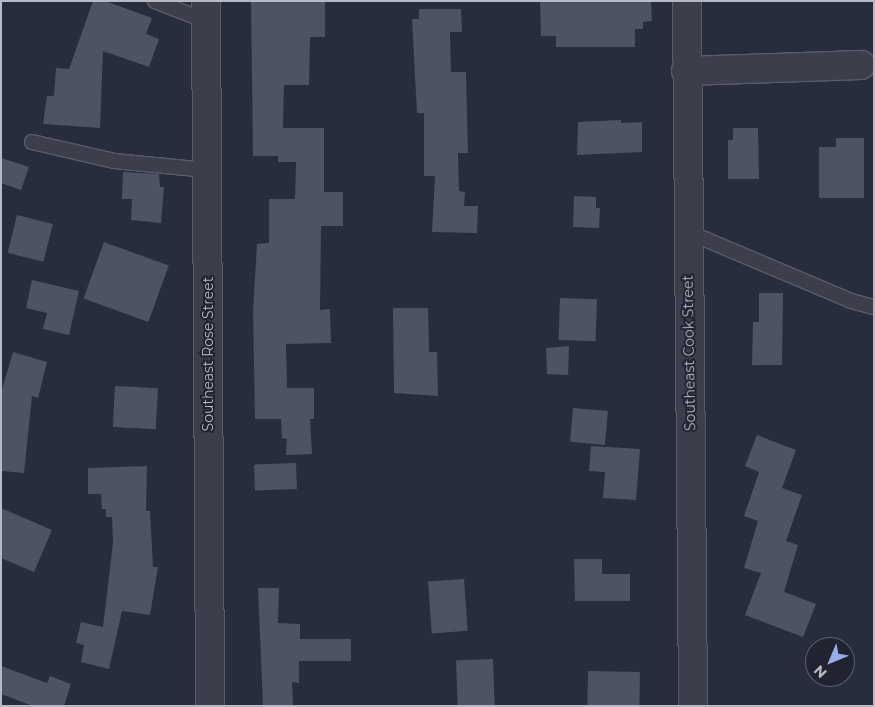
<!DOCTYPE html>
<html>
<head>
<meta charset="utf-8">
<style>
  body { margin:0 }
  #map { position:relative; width:875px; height:707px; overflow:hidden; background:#272d3b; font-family:Montserrat,sans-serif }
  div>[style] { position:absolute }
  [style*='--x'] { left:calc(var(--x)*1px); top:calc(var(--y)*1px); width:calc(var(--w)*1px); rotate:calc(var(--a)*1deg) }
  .building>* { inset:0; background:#4e5363; transform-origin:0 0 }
  .roads { filter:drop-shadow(1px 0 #595d69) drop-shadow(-1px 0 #595d69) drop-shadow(0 1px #595d69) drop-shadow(0 -1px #595d69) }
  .lane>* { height:14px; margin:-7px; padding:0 7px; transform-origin:7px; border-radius:7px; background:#3b3f4b }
  .street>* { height:28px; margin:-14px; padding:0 14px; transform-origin:14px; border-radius:14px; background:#3b3f4b }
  span { translate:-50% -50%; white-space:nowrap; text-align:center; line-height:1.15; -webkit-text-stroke:4px #202430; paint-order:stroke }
  .street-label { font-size:14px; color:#b6bac6 }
  .frame { position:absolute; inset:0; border:2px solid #b6bac6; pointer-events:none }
  .north { position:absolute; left:805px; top:637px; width:50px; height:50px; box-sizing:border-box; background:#202430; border:1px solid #5c606c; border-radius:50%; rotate:225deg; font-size:14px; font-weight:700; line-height:20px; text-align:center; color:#b6bac6 }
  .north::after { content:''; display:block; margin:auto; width:18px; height:22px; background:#97aceb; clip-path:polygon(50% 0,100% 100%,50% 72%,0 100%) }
</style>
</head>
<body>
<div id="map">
  <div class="building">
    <div style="clip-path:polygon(93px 1px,105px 1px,152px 18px,146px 34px,159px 39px,149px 67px,103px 51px,100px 128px,43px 124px,47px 96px,54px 96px,56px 68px,69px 69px)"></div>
    <div style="clip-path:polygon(251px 1px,325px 1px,325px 37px,310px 37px,309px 85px,284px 85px,283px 128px,324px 128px,324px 192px,343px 192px,343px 226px,321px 226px,320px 310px,330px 309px,331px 343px,286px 344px,287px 388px,314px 388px,314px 419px,310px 419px,312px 454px,286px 455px,287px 439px,282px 438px,281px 419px,255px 419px,253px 312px,257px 244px,269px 243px,269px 199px,295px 199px,296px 162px,278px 162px,278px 156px,253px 156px)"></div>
    <div style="clip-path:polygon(540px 1px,651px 1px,652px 21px,643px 22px,643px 29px,635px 29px,635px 47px,556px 47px,556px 36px,541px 36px)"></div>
    <div style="clip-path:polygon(419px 9px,461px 9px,462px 32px,450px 32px,451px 72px,466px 72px,468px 153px,458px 153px,459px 191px,465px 192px,464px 206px,478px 206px,477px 233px,432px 232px,435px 176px,424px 176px,424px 113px,417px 113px,412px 19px,419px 19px)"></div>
    <div style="clip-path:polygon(621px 120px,621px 123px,642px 122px,642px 152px,577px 155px,578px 122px)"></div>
    <div style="clip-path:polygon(733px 128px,758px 128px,759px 179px,728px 179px,728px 140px,733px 140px)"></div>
    <div style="clip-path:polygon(836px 138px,864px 138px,864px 198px,819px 198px,819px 147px,836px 147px)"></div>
    <div style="clip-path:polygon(1px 158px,29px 167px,21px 190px,1px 183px)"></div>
    <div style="clip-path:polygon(123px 172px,159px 174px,160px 187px,164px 187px,161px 223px,131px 220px,132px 199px,122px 199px)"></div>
    <div style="clip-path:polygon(574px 196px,596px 197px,596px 208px,600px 208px,599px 228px,573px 227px)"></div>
    <div style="left:17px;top:215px;width:37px;height:39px;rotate:14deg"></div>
    <div style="left:104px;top:242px;width:69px;height:60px;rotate:20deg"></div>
    <div style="clip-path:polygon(32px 280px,79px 291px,69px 335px,43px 329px,47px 313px,26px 308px)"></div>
    <div style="clip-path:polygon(759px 293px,783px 293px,782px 365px,752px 365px,753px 322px,759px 322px)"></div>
    <div style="left:560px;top:298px;width:37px;height:42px;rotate:2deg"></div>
    <div style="clip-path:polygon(393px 308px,428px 308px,429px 352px,437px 352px,438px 396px,394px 393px)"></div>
    <div style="clip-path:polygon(569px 346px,568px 375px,547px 374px,546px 348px)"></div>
    <div style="clip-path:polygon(13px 352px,47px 362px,38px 398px,32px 396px,24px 473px,1px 471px,1px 393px)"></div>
    <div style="left:115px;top:386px;width:43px;height:41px;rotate:3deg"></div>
    <div style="left:573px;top:408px;width:35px;height:34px;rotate:5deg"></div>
    <div style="clip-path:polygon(757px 435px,796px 450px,782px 488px,802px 495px,786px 541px,798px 545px,784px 592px,816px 604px,803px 637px,745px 615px,761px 573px,744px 568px,758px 521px,744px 516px,759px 472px,745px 466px)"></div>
    <div style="clip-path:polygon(591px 446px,640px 449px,636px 500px,603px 498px,605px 472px,589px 471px)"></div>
    <div style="left:296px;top:463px;width:26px;height:42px;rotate:88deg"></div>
    <div style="clip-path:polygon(147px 466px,146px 511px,150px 511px,153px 567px,158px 567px,150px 615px,122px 611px,109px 669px,81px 662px,84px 645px,76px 643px,81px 622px,103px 627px,113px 543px,112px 517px,106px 517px,106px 509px,102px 509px,101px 494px,88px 494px,88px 468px)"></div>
    <div style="clip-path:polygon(1px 508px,52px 530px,34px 572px,1px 558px)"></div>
    <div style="clip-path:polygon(574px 559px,602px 559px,602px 574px,630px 574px,630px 601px,575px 601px)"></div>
    <div style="left:464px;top:579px;width:52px;height:36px;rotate:86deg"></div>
    <div style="clip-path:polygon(258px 588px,279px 588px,278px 623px,300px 624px,300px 639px,351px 639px,351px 661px,299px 661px,299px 683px,292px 682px,293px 706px,263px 706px)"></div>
    <div style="left:493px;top:659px;width:47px;height:37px;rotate:88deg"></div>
    <div style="clip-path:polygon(1px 666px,47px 683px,50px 676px,71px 684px,64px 706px,33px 706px,1px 694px)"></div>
    <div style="left:588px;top:671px;width:52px;height:35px;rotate:1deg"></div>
  </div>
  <div class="roads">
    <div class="lane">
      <div style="--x:155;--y:1;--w:55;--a:21.4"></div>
      <div style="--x:32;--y:142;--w:84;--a:13"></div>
      <div style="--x:114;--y:161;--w:93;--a:5.5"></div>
      <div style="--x:688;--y:232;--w:177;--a:22.9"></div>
      <div style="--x:851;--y:301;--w:24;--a:15"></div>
    </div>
    <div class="street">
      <div style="--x:206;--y:1;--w:705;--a:89.67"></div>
      <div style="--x:687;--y:1;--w:705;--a:89.51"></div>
      <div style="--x:686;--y:71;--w:175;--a:-2"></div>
    </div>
  </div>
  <div class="street-label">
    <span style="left:689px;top:353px;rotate:-91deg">Southeast Cook Street</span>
    <span style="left:208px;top:354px;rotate:-90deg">Southeast Rose Street</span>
  </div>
  <div class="frame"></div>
  <div class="north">N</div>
</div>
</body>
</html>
